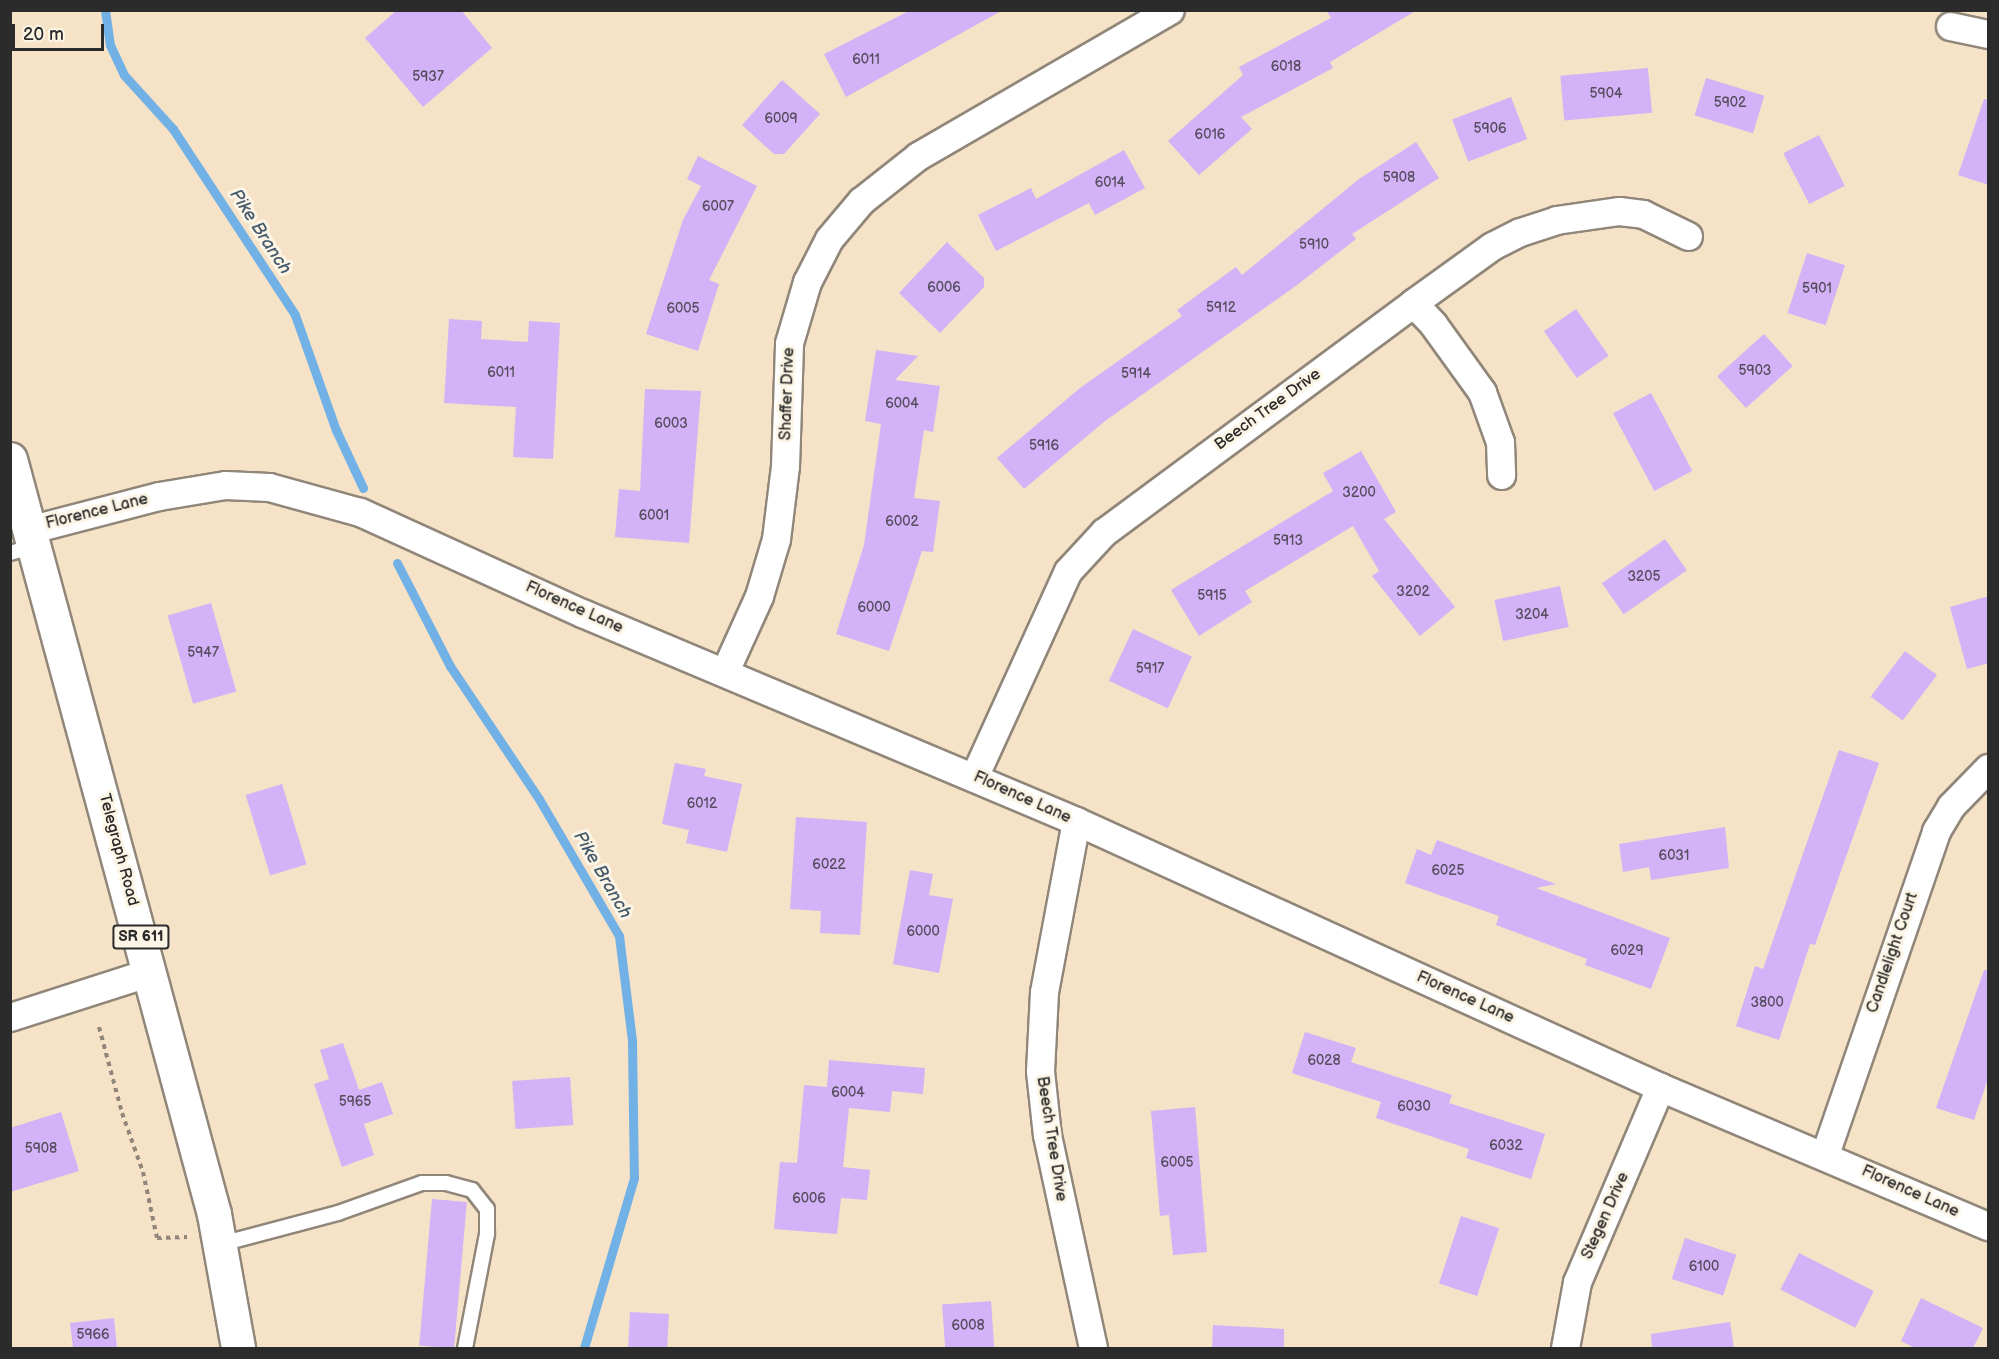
<!DOCTYPE html>
<html>
<head>
<meta charset="utf-8">
<style>
  body { margin:0 }
  #map { position:relative; width:1999px; height:1359px; overflow:hidden; background:#f5e2c7; font-family:"Balsamiq Sans",sans-serif }
  div>[style] { position:absolute }
  [style*='--x'] { left:calc(var(--x)*1px); top:calc(var(--y)*1px); width:calc(var(--w)*1px); rotate:calc(var(--a)*1deg) }
  .stream>* { height:9px; margin:-4.5px; padding:0 4.5px; transform-origin:4.5px; border-radius:4.5px; background:#71b1e5 }
  .building>* { inset:0; background:#d3b2f7; transform-origin:0 0 }
  .path>* { height:4px; margin-top:-2px; transform-origin:0; background:repeating-linear-gradient(90deg,#908679 0 4.5px,transparent 0 9px) }
  .roads { filter:drop-shadow(2px 0 #908679) drop-shadow(-2px 0 #908679) drop-shadow(0 2px #908679) drop-shadow(0 -2px #908679) }
  .lane>* { height:14px; margin:-7px; padding:0 7px; transform-origin:7px; border-radius:7px; background:#fff }
  .street>* { height:27px; margin:-13.5px; padding:0 13.5px; transform-origin:13.5px; border-radius:13.5px; background:#fff }
  .primary>* { height:33px; margin:-16.5px; padding:0 16.5px; transform-origin:16.5px; border-radius:16.5px; background:#fff }
  span { translate:-50% -50%; white-space:nowrap; text-align:center; line-height:1.15; -webkit-text-stroke:6px #fcf5e5; paint-order:stroke }
  .number-label { font-size:14px; color:#554d5e }
  .number-label span { -webkit-text-stroke-width:0 }
  .shield-label span { padding:2px 4px; background:#fcf5e5; border:2px solid; border-radius:4px; -webkit-text-stroke-width:0 }
  .shield-label { font-size:15px; color:#2b2b2b; font-weight:700 }
  .street-label { font-size:16px; color:#2b2b2b }
  .water-label { font-size:18px; color:#445a6c; font-style:italic }
  .frame { position:absolute; inset:0; border:12px solid #2b2b2b; pointer-events:none }
  .scale { position:absolute; left:12px; top:24px; width:92px; height:27px; box-sizing:border-box; border:3px solid #2b2b2b; border-top:0; padding-left:8px; font-size:18px; line-height:21px; white-space:nowrap; color:#2b2b2b; -webkit-text-stroke:4px #fcf5e5; paint-order:stroke }
</style>
</head>
<body>
<div id="map">
  <div class="stream">
    <div style="--x:105;--y:10;--w:35;--a:82"></div>
    <div style="--x:110;--y:45;--w:33;--a:65"></div>
    <div style="--x:124;--y:75;--w:73;--a:47.8"></div>
    <div style="--x:173;--y:129;--w:222;--a:56.7"></div>
    <div style="--x:295;--y:315;--w:122;--a:70.4"></div>
    <div style="--x:336;--y:430;--w:64;--a:65"></div>
    <div style="--x:397;--y:563;--w:116;--a:62.8"></div>
    <div style="--x:450;--y:666;--w:160;--a:56.2"></div>
    <div style="--x:539;--y:799;--w:159;--a:59.7"></div>
    <div style="--x:619;--y:936;--w:106;--a:82.9"></div>
    <div style="--x:632;--y:1041;--w:137;--a:89.2"></div>
    <div style="--x:634;--y:1178;--w:177;--a:106.4"></div>
  </div>
  <div class="building">
    <div style="clip-path:polygon(397px 10px,461px 10px,492px 48px,423px 107px,365px 38px)"></div>
    <div style="clip-path:polygon(911px 10px,1003px 10px,846px 97px,824px 54px)"></div>
    <div style="clip-path:polygon(1326px 10px,1417px 10px,1330px 62px,1333px 68px,1241px 117px,1252px 129px,1199px 175px,1168px 141px,1243px 75px,1239px 67px,1331px 18px)"></div>
    <div style="left:1648px;top:68px;width:45px;height:88px;rotate:85deg"></div>
    <div style="left:1706px;top:78px;width:61px;height:39px;rotate:17deg"></div>
    <div style="clip-path:polygon(782px 80px,820px 114px,784px 154px,774px 154px,742px 125px)"></div>
    <div style="left:1511px;top:97px;width:45px;height:63px;rotate:69deg"></div>
    <div style="clip-path:polygon(1984px 99px,1989px 100px,1989px 185px,1958px 175px)"></div>
    <div style="left:1819px;top:135px;width:57px;height:40px;rotate:63deg"></div>
    <div style="clip-path:polygon(1416px 142px,1439px 178px,1352px 234px,1356px 239px,1297px 285px,1105px 421px,1024px 489px,997px 458px,1080px 388px,1182px 316px,1177px 310px,1236px 267px,1242px 275px,1359px 179px)"></div>
    <div style="clip-path:polygon(1124px 150px,1145px 188px,1095px 215px,1089px 203px,996px 251px,978px 215px,1031px 188px,1036px 199px)"></div>
    <div style="clip-path:polygon(698px 156px,757px 186px,709px 280px,719px 284px,698px 351px,646px 334px,683px 220px,701px 186px,687px 179px)"></div>
    <div style="clip-path:polygon(947px 242px,984px 278px,984px 287px,940px 333px,899px 293px)"></div>
    <div style="left:1807px;top:253px;width:40px;height:63px;rotate:18deg"></div>
    <div style="left:1576px;top:309px;width:57px;height:39px;rotate:55deg"></div>
    <div style="clip-path:polygon(449px 319px,482px 321px,481px 339px,528px 342px,529px 321px,560px 323px,553px 459px,513px 457px,516px 407px,444px 403px)"></div>
    <div style="left:1764px;top:334px;width:43px;height:63px;rotate:48deg"></div>
    <div style="clip-path:polygon(876px 350px,918px 356px,895px 380px,940px 386px,933px 432px,924px 430px,914px 498px,940px 501px,933px 552px,922px 551px,889px 651px,836px 634px,864px 545px,881px 424px,865px 421px)"></div>
    <div style="clip-path:polygon(645px 389px,701px 391px,689px 543px,615px 537px,619px 489px,640px 491px)"></div>
    <div style="left:1651px;top:393px;width:88px;height:43px;rotate:62deg"></div>
    <div style="clip-path:polygon(1361px 451px,1396px 512px,1384px 519px,1455px 607px,1420px 636px,1372px 576px,1379px 571px,1353px 526px,1245px 591px,1252px 602px,1199px 636px,1171px 590px,1333px 491px,1323px 473px)"></div>
    <div style="left:1665px;top:539px;width:38px;height:77px;rotate:55deg"></div>
    <div style="left:1560px;top:586px;width:42px;height:67px;rotate:78deg"></div>
    <div style="clip-path:polygon(1989px 596px,1989px 663px,1967px 669px,1950px 607px)"></div>
    <div style="left:211px;top:603px;width:92px;height:45px;rotate:74deg"></div>
    <div style="left:1133px;top:629px;width:65px;height:57px;rotate:25deg"></div>
    <div style="left:1905px;top:651px;width:40px;height:57px;rotate:37deg"></div>
    <div style="clip-path:polygon(1839px 750px,1879px 763px,1815px 945px,1810px 944px,1779px 1040px,1736px 1026px,1755px 966px,1763px 969px)"></div>
    <div style="clip-path:polygon(675px 763px,706px 769px,704px 776px,742px 784px,727px 852px,686px 843px,689px 830px,662px 824px)"></div>
    <div style="left:282px;top:784px;width:84px;height:38px;rotate:73deg"></div>
    <div style="clip-path:polygon(796px 817px,867px 822px,860px 935px,820px 933px,821px 911px,790px 909px)"></div>
    <div style="clip-path:polygon(1725px 827px,1729px 868px,1651px 880px,1649px 867px,1623px 872px,1619px 844px)"></div>
    <div style="clip-path:polygon(1437px 840px,1556px 884px,1536px 888px,1670px 938px,1651px 989px,1585px 965px,1587px 959px,1496px 925px,1499px 916px,1405px 883px,1417px 849px,1431px 855px)"></div>
    <div style="clip-path:polygon(910px 870px,933px 874px,929px 895px,953px 899px,939px 973px,893px 964px)"></div>
    <div style="clip-path:polygon(1984px 970px,1989px 970px,1989px 1076px,1974px 1120px,1936px 1108px)"></div>
    <div style="clip-path:polygon(1305px 1032px,1356px 1048px,1351px 1062px,1452px 1095px,1449px 1103px,1545px 1134px,1531px 1179px,1466px 1158px,1469px 1149px,1376px 1118px,1381px 1102px,1292px 1073px)"></div>
    <div style="clip-path:polygon(343px 1043px,359px 1090px,382px 1082px,393px 1114px,364px 1124px,374px 1155px,342px 1167px,314px 1084px,329px 1079px,320px 1050px)"></div>
    <div style="clip-path:polygon(829px 1060px,925px 1068px,923px 1094px,892px 1091px,890px 1112px,849px 1108px,843px 1167px,870px 1170px,867px 1200px,841px 1198px,837px 1234px,774px 1229px,780px 1162px,797px 1163px,804px 1085px,827px 1087px)"></div>
    <div style="left:570px;top:1077px;width:48px;height:58px;rotate:86deg"></div>
    <div style="clip-path:polygon(1195px 1107px,1207px 1252px,1173px 1255px,1169px 1215px,1160px 1216px,1151px 1111px)"></div>
    <div style="clip-path:polygon(61px 1112px,79px 1171px,10px 1192px,10px 1128px)"></div>
    <div style="left:432px;top:1199px;width:35px;height:147px;rotate:5deg"></div>
    <div style="left:1461px;top:1216px;width:40px;height:71px;rotate:18deg"></div>
    <div style="left:1685px;top:1238px;width:54px;height:43px;rotate:18deg"></div>
    <div style="left:1799px;top:1253px;width:84px;height:41px;rotate:27deg"></div>
    <div style="clip-path:polygon(1921px 1298px,1983px 1328px,1973px 1348px,1915px 1348px,1901px 1341px)"></div>
    <div style="left:991px;top:1301px;width:47px;height:49px;rotate:86deg"></div>
    <div style="left:630px;top:1312px;width:39px;height:36px;rotate:3deg"></div>
    <div style="clip-path:polygon(114px 1318px,117px 1348px,73px 1348px,70px 1323px)"></div>
    <div style="clip-path:polygon(1730px 1322px,1734px 1348px,1652px 1348px,1651px 1334px)"></div>
    <div style="clip-path:polygon(1213px 1325px,1284px 1329px,1284px 1348px,1212px 1348px)"></div>
  </div>
  <div class="path">
    <div style="--x:99;--y:1027;--w:89;--a:75"></div>
    <div style="--x:122;--y:1113;--w:63;--a:70.4"></div>
    <div style="--x:143;--y:1172;--w:67;--a:78"></div>
    <div style="--x:157;--y:1238;--w:30;--a:-2"></div>
  </div>
  <div class="roads">
    <div class="lane">
      <div style="--x:10;--y:553;--w:25;--a:-16"></div>
      <div style="--x:221;--y:1244;--w:121;--a:-14.8"></div>
      <div style="--x:338;--y:1213;--w:89;--a:-19.7"></div>
      <div style="--x:422;--y:1183;--w:24;--a:0"></div>
      <div style="--x:446;--y:1183;--w:27;--a:15"></div>
      <div style="--x:472;--y:1190;--w:24;--a:52"></div>
      <div style="--x:487;--y:1209;--w:25;--a:90"></div>
      <div style="--x:487;--y:1234;--w:116;--a:100.9"></div>
    </div>
    <div class="street">
      <div style="--x:1950;--y:26;--w:39;--a:12"></div>
      <div style="--x:1413;--y:303;--w:29;--a:46"></div>
      <div style="--x:1433;--y:324;--w:84;--a:54.2"></div>
      <div style="--x:1482;--y:392;--w:53;--a:70.2"></div>
      <div style="--x:1500;--y:442;--w:33;--a:88"></div>
      <div style="--x:32;--y:529;--w:131;--a:-14.6"></div>
      <div style="--x:159;--y:496;--w:67;--a:-9.5"></div>
      <div style="--x:225;--y:485;--w:44;--a:2.6"></div>
      <div style="--x:269;--y:487;--w:94;--a:15.4"></div>
      <div style="--x:360;--y:512;--w:244;--a:24.5"></div>
      <div style="--x:582;--y:613;--w:536;--a:22.83"></div>
      <div style="--x:1076;--y:821;--w:642;--a:24.49"></div>
      <div style="--x:1660;--y:1087;--w:356;--a:23"></div>
      <div style="--x:725;--y:671;--w:82;--a:-65.6"></div>
      <div style="--x:759;--y:596;--w:59;--a:-73.4"></div>
      <div style="--x:776;--y:539;--w:74;--a:-83"></div>
      <div style="--x:785;--y:466;--w:123;--a:-88.1"></div>
      <div style="--x:789;--y:343;--w:64;--a:-73.6"></div>
      <div style="--x:807;--y:282;--w:48;--a:-62.9"></div>
      <div style="--x:829;--y:239;--w:50;--a:-49.9"></div>
      <div style="--x:861;--y:201;--w:73;--a:-38.3"></div>
      <div style="--x:918;--y:156;--w:291;--a:-30.1"></div>
      <div style="--x:974;--y:777;--w:226;--a:-65.5"></div>
      <div style="--x:1068;--y:571;--w:53;--a:-47.3"></div>
      <div style="--x:1104;--y:532;--w:385;--a:-36.5"></div>
      <div style="--x:1413;--y:303;--w:97;--a:-35.8"></div>
      <div style="--x:1492;--y:246;--w:31;--a:-27"></div>
      <div style="--x:1520;--y:232;--w:38;--a:-18"></div>
      <div style="--x:1556;--y:220;--w:64;--a:-8.1"></div>
      <div style="--x:1619;--y:211;--w:24;--a:7"></div>
      <div style="--x:1643;--y:214;--w:50;--a:26.1"></div>
      <div style="--x:1076;--y:821;--w:174;--a:100.6"></div>
      <div style="--x:1044;--y:992;--w:79;--a:92.9"></div>
      <div style="--x:1040;--y:1071;--w:64;--a:83.8"></div>
      <div style="--x:1047;--y:1135;--w:218;--a:77.8"></div>
      <div style="--x:10;--y:1017;--w:147;--a:-17.8"></div>
      <div style="--x:1825;--y:1154;--w:342;--a:-71"></div>
      <div style="--x:1936;--y:831;--w:29;--a:-59"></div>
      <div style="--x:1951;--y:806;--w:53;--a:-45.8"></div>
      <div style="--x:1565;--y:1348;--w:67;--a:-79.7"></div>
      <div style="--x:1577;--y:1282;--w:212;--a:-66.9"></div>
    </div>
    <div class="primary">
      <div style="--x:10;--y:459;--w:782;--a:74.88"></div>
      <div style="--x:214;--y:1214;--w:136;--a:79.8"></div>
    </div>
  </div>
  <div class="number-label">
    <span style="left:866px;top:60px">6011</span>
    <span style="left:1286px;top:67px">6018</span>
    <span style="left:428px;top:77px">5937</span>
    <span style="left:1606px;top:94px">5904</span>
    <span style="left:1730px;top:103px">5902</span>
    <span style="left:781px;top:119px">6009</span>
    <span style="left:1490px;top:129px">5906</span>
    <span style="left:1210px;top:135px">6016</span>
    <span style="left:1399px;top:178px">5908</span>
    <span style="left:1110px;top:183px">6014</span>
    <span style="left:718px;top:207px">6007</span>
    <span style="left:1314px;top:245px">5910</span>
    <span style="left:944px;top:288px">6006</span>
    <span style="left:1817px;top:289px">5901</span>
    <span style="left:1221px;top:308px">5912</span>
    <span style="left:683px;top:309px">6005</span>
    <span style="left:1755px;top:371px">5903</span>
    <span style="left:501px;top:373px">6011</span>
    <span style="left:1136px;top:374px">5914</span>
    <span style="left:902px;top:404px">6004</span>
    <span style="left:671px;top:424px">6003</span>
    <span style="left:1044px;top:446px">5916</span>
    <span style="left:1359px;top:493px">3200</span>
    <span style="left:654px;top:516px">6001</span>
    <span style="left:902px;top:522px">6002</span>
    <span style="left:1288px;top:541px">5913</span>
    <span style="left:1644px;top:577px">3205</span>
    <span style="left:1413px;top:592px">3202</span>
    <span style="left:1212px;top:596px">5915</span>
    <span style="left:874px;top:608px">6000</span>
    <span style="left:1532px;top:615px">3204</span>
    <span style="left:203px;top:653px">5947</span>
    <span style="left:1150px;top:669px">5917</span>
    <span style="left:702px;top:804px">6012</span>
    <span style="left:1674px;top:856px">6031</span>
    <span style="left:829px;top:865px">6022</span>
    <span style="left:1448px;top:871px">6025</span>
    <span style="left:923px;top:932px">6000</span>
    <span style="left:1627px;top:951px">6029</span>
    <span style="left:1767px;top:1003px">3800</span>
    <span style="left:1324px;top:1061px">6028</span>
    <span style="left:848px;top:1093px">6004</span>
    <span style="left:355px;top:1102px">5965</span>
    <span style="left:1414px;top:1107px">6030</span>
    <span style="left:1506px;top:1146px">6032</span>
    <span style="left:41px;top:1149px">5908</span>
    <span style="left:1177px;top:1163px">6005</span>
    <span style="left:809px;top:1199px">6006</span>
    <span style="left:1704px;top:1267px">6100</span>
    <span style="left:968px;top:1326px">6008</span>
    <span style="left:93px;top:1335px">5966</span>
  </div>
  <div class="shield-label">
    <span style="left:141px;top:937px">SR 611</span>
  </div>
  <div class="street-label">
    <span style="left:788px;top:394px;rotate:-88deg">Shaffer Drive</span>
    <span style="left:1268px;top:410px;rotate:-36deg">Beech Tree Drive</span>
    <span style="left:97px;top:512px;rotate:-14deg">Florence Lane</span>
    <span style="left:574px;top:608px;rotate:24deg">Florence Lane</span>
    <span style="left:1022px;top:798px;rotate:24deg">Florence Lane</span>
    <span style="left:118px;top:850px;rotate:75deg">Telegraph Road</span>
    <span style="left:1893px;top:953px;rotate:-71deg">Candlelight Court</span>
    <span style="left:1465px;top:998px;rotate:24deg">Florence Lane</span>
    <span style="left:1051px;top:1139px;rotate:81deg">Beech Tree Drive</span>
    <span style="left:1910px;top:1192px;rotate:24deg">Florence Lane</span>
    <span style="left:1606px;top:1216px;rotate:-66deg">Stegen Drive</span>
  </div>
  <div class="water-label">
    <span style="left:260px;top:232px;rotate:57deg">Pike Branch</span>
    <span style="left:602px;top:875px;rotate:60deg">Pike Branch</span>
  </div>
  <div class="frame"></div>
  <div class="scale">20 m</div>
</div>
</body>
</html>
